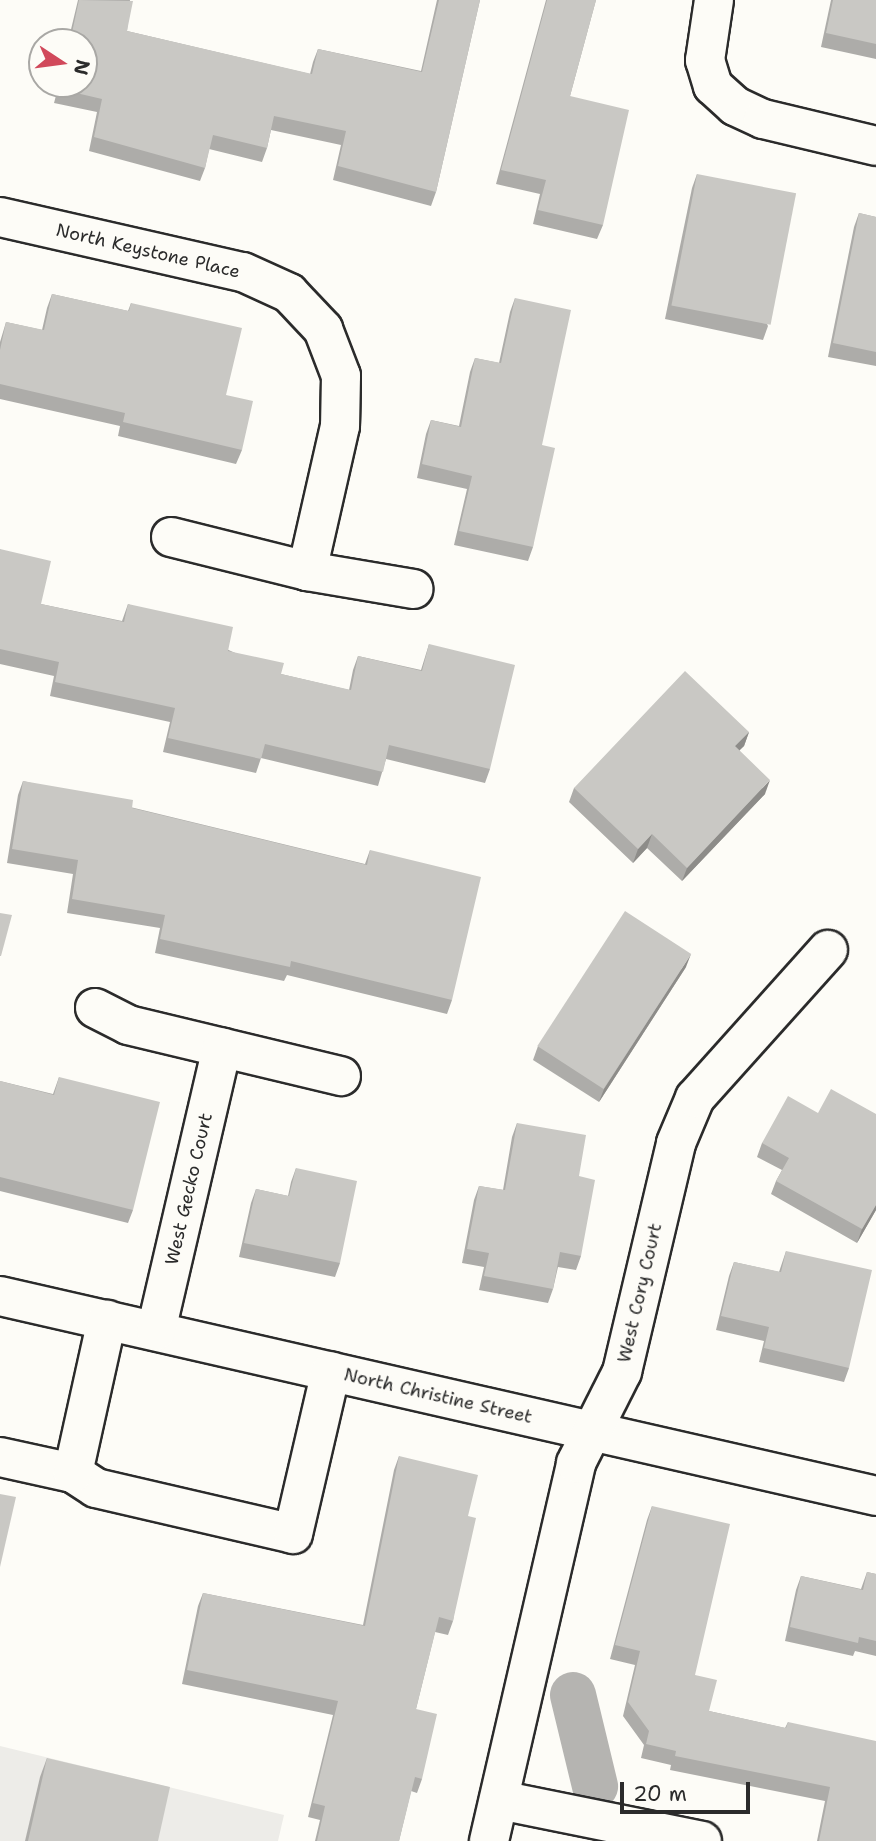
<!DOCTYPE html>
<html>
<head>
<meta charset="utf-8">
<style>
  body { margin:0 }
  #map { position:relative; width:876px; height:1841px; overflow:hidden; background:#fdfcf7; font-family:"Shantell Sans",sans-serif }
  div>[style] { position:absolute }
  [style*='--x'] { left:calc(var(--x)*1px); top:calc(var(--y)*1px); width:calc(var(--w)*1px); rotate:calc(var(--a)*1deg) }
  .built>* { inset:0; background:#edece8 }
  .canal>* { height:46px; margin:-23px; padding:0 23px; transform-origin:23px; border-radius:23px; background:#b5b4b1 }
  .roads { filter:drop-shadow(2px 0 #2b2b2b) drop-shadow(-2px 0 #2b2b2b) drop-shadow(0 2px #2b2b2b) drop-shadow(0 -2px #2b2b2b) }
  .minor>* { height:38px; margin:-19px; padding:0 19px; transform-origin:19px; border-radius:19px; background:#fdfcf7 }
  .wall>* { inset:0; background:#adaca9 }
  .shaded-wall>* { inset:0; background:#8d8c89 }
  .building>* { inset:0; background:#c9c8c4; transform-origin:0 0 }
  span { translate:-50% -50%; white-space:nowrap; text-align:center; line-height:1.15; -webkit-text-stroke:5px #fdfcf7; paint-order:stroke }
  .street-label { font-size:18px; color:#2b2b2b }
  .north { position:absolute; left:28px; top:28px; width:70px; height:70px; box-sizing:border-box; background:#fdfcf7; border:2px solid #a9a8a5; border-radius:50%; rotate:103deg; font-size:19px; font-weight:700; line-height:28px; text-align:center; color:#2b2b2b }
  .north::after { content:''; display:block; margin:auto; width:24px; height:32px; background:#d1495b; clip-path:polygon(50% 0,100% 100%,50% 72%,0 100%) }
  .scale { position:absolute; left:620px; top:1782px; width:130px; height:32px; box-sizing:border-box; border:4px solid #2b2b2b; border-top:0; padding-left:9px; font-size:21px; line-height:24px; white-space:nowrap; color:#2b2b2b; -webkit-text-stroke:5px #fdfcf7; paint-order:stroke }
</style>
</head>
<body>
<div id="map">
  <div class="built">
    <div style="clip-path:polygon(0 1746px,284px 1815px,278px 1841px,0 1841px)"></div>
  </div>
  <div class="canal">
    <div style="--x:573;--y:1695;--w:94;--a:76.4"></div>
  </div>
  <div class="roads">
    <div class="minor">
      <div style="--x:714;--y:0;--w:61;--a:98.5"></div>
      <div style="--x:705;--y:60;--w:27;--a:73"></div>
      <div style="--x:713;--y:86;--w:30;--a:42"></div>
      <div style="--x:735;--y:106;--w:31;--a:25"></div>
      <div style="--x:763;--y:119;--w:116;--a:13.4"></div>
      <div style="--x:0;--y:217;--w:249;--a:12.8"></div>
      <div style="--x:243;--y:272;--w:51;--a:24.5"></div>
      <div style="--x:289;--y:293;--w:50;--a:46.6"></div>
      <div style="--x:323;--y:329;--w:50;--a:69"></div>
      <div style="--x:341;--y:376;--w:50;--a:91.1"></div>
      <div style="--x:340;--y:426;--w:149;--a:102.8"></div>
      <div style="--x:171;--y:537;--w:140;--a:14"></div>
      <div style="--x:307;--y:571;--w:108;--a:9.6"></div>
      <div style="--x:95;--y:1008;--w:37;--a:27"></div>
      <div style="--x:128;--y:1025;--w:219;--a:13.5"></div>
      <div style="--x:0;--y:1296;--w:899;--a:12.86"></div>
      <div style="--x:156;--y:1331;--w:291;--a:-76.9"></div>
      <div style="--x:0;--y:1457;--w:75;--a:12.4"></div>
      <div style="--x:73;--y:1473;--w:27;--a:33"></div>
      <div style="--x:96;--y:1488;--w:202;--a:13.1"></div>
      <div style="--x:293;--y:1534;--w:167;--a:-76.9"></div>
      <div style="--x:73;--y:1473;--w:157;--a:-77.5"></div>
      <div style="--x:499;--y:1800;--w:207;--a:11.4"></div>
      <div style="--x:489;--y:1841;--w:388;--a:-77"></div>
      <div style="--x:576;--y:1463;--w:102;--a:-63.2"></div>
      <div style="--x:622;--y:1372;--w:235;--a:-76.7"></div>
      <div style="--x:676;--y:1143;--w:49;--a:-67.1"></div>
      <div style="--x:695;--y:1098;--w:199;--a:-48.1"></div>
    </div>
  </div>
  <div class="wall">
    <div style="clip-path:polygon(78px 0,130px 0,127px 31px,310px 74px,313px 62px,318px 49px,421px 71px,437px 0,480px 0,436px 192px,431px 206px,333px 180px,341px 145px,271px 130px,267px 148px,262px 162px,209px 149px,205px 168px,200px 181px,89px 151px,97px 112px,54px 103px,59px 84px,84px 84px,84px 42px,68px 42px)"></div>
    <div style="clip-path:polygon(546px 0,596px 0,570px 96px,603px 225px,597px 239px,533px 224px,540px 194px,496px 184px)"></div>
    <div style="clip-path:polygon(831px 0,876px 0,876px 59px,821px 47px)"></div>
    <div style="clip-path:polygon(697px 174px,768px 326px,763px 340px,665px 319px,692px 188px)"></div>
    <div style="clip-path:polygon(859px 213px,876px 217px,876px 366px,828px 357px,854px 227px)"></div>
    <div style="clip-path:polygon(52px 294px,128px 311px,131px 303px,226px 395px,242px 450px,236px 464px,118px 436px,120px 426px,0 399px,0 342px,6px 322px,42px 330px,47px 308px)"></div>
    <div style="clip-path:polygon(515px 298px,542px 445px,533px 547px,528px 561px,454px 545px,467px 489px,417px 478px,426px 434px,431px 420px,459px 426px,470px 372px,475px 358px,499px 363px,510px 312px)"></div>
    <div style="clip-path:polygon(0 549px,41px 604px,122px 621px,128px 604px,281px 674px,349px 690px,353px 670px,358px 656px,421px 670px,429px 644px,490px 769px,485px 783px,386px 759px,378px 786px,261px 758px,256px 773px,163px 752px,170px 722px,50px 696px,54px 676px,0 664px)"></div>
    <div style="clip-path:polygon(749px 732px,744px 746px,739px 750px,765px 794px,682px 881px,647px 848px,633px 863px,569px 802px,574px 788px)"></div>
    <div style="clip-path:polygon(23px 781px,365px 864px,370px 850px,452px 1000px,447px 1014px,287px 975px,284px 981px,155px 953px,160px 928px,67px 913px,73px 874px,7px 863px,18px 795px)"></div>
    <div style="clip-path:polygon(686px 967px,599px 1102px,533px 1060px,538px 1046px)"></div>
    <div style="clip-path:polygon(59px 1077px,133px 1210px,128px 1223px,0 1191px,0 1081px,53px 1094px)"></div>
    <div style="clip-path:polygon(818px 1113px,876px 1114px,876px 1210px,857px 1243px,771px 1194px,776px 1181px,782px 1170px,757px 1157px,762px 1143px)"></div>
    <div style="clip-path:polygon(517px 1123px,579px 1176px,581px 1256px,576px 1270px,558px 1267px,553px 1289px,548px 1303px,479px 1290px,484px 1267px,462px 1263px,474px 1200px,479px 1186px,503px 1190px,512px 1137px)"></div>
    <div style="clip-path:polygon(296px 1168px,340px 1263px,335px 1277px,239px 1257px,251px 1203px,256px 1189px,288px 1196px,291px 1182px)"></div>
    <div style="clip-path:polygon(786px 1251px,849px 1368px,844px 1382px,759px 1362px,764px 1341px,716px 1330px,729px 1276px,734px 1262px,779px 1272px)"></div>
    <div style="clip-path:polygon(399px 1456px,468px 1516px,453px 1621px,448px 1635px,435px 1632px,416px 1709px,422px 1779px,417px 1793px,411px 1791px,399px 1841px,315px 1841px,320px 1820px,308px 1817px,333px 1715px,182px 1684px,198px 1606px,203px 1593px,363px 1625px,394px 1470px)"></div>
    <div style="clip-path:polygon(652px 1506px,695px 1675px,709px 1711px,785px 1728px,788px 1722px,876px 1841px,817px 1841px,825px 1801px,670px 1770px,671px 1765px,641px 1758px,644px 1745px,623px 1716px,635px 1665px,610px 1659px,647px 1520px)"></div>
    <div style="clip-path:polygon(867px 1572px,876px 1574px,876px 1656px,855px 1651px,853px 1656px,785px 1641px,796px 1590px,801px 1576px,861px 1589px)"></div>
    <div style="clip-path:polygon(47px 1758px,158px 1841px,25px 1841px,40px 1777px)"></div>
  </div>
  <div class="shaded-wall">
    <div style="clip-path:polygon(749px 732px,744px 746px,730px 760px,735px 746px)"></div>
    <div style="clip-path:polygon(770px 780px,765px 794px,682px 881px,687px 868px)"></div>
    <div style="clip-path:polygon(652px 834px,647px 848px,633px 863px,638px 849px)"></div>
    <div style="clip-path:polygon(691px 954px,686px 967px,599px 1102px,604px 1089px)"></div>
    <div style="clip-path:polygon(876px 1205px,876px 1210px,857px 1243px,862px 1229px)"></div>
  </div>
  <div class="building">
    <div style="clip-path:polygon(79px 0,133px 1px,127px 31px,312px 74px,318px 49px,422px 72px,439px 0,480px 0,436px 192px,338px 166px,346px 131px,274px 116px,267px 148px,213px 135px,205px 168px,94px 137px,102px 99px,59px 89px,61px 84px,84px 84px,84px 42px,70px 42px)"></div>
    <div style="clip-path:polygon(547px 0,596px 0,570px 96px,629px 110px,603px 225px,538px 210px,546px 180px,501px 170px)"></div>
    <div style="clip-path:polygon(833px 0,876px 0,876px 44px,826px 33px)"></div>
    <div style="left:697px;top:174px;width:101px;height:134px;rotate:11deg"></div>
    <div style="clip-path:polygon(859px 213px,876px 217px,876px 352px,833px 343px)"></div>
    <div style="clip-path:polygon(52px 294px,129px 311px,131px 303px,242px 328px,226px 395px,253px 401px,242px 450px,123px 422px,125px 413px,0 384px,0 350px,6px 322px,44px 330px)"></div>
    <div style="clip-path:polygon(515px 298px,571px 310px,542px 445px,555px 448px,533px 547px,459px 531px,472px 476px,422px 464px,431px 420px,461px 427px,475px 358px,501px 363px)"></div>
    <div style="clip-path:polygon(0 549px,51px 561px,41px 604px,124px 622px,128px 604px,233px 627px,228px 651px,284px 663px,281px 674px,351px 690px,358px 656px,422px 671px,429px 644px,515px 665px,490px 769px,389px 745px,383px 772px,265px 744px,261px 759px,168px 738px,175px 708px,55px 682px,59px 662px,0 649px)"></div>
    <div style="clip-path:polygon(685px 671px,749px 732px,735px 746px,770px 780px,687px 868px,652px 834px,638px 849px,574px 788px)"></div>
    <div style="clip-path:polygon(23px 781px,133px 800px,132px 808px,367px 865px,370px 850px,481px 877px,452px 1000px,291px 961px,290px 967px,160px 939px,165px 915px,72px 899px,78px 860px,12px 849px)"></div>
    <div style="left:625px;top:911px;width:79px;height:161px;rotate:33deg"></div>
    <div style="clip-path:polygon(0 913px,12px 915px,1px 956px,0 956px)"></div>
    <div style="clip-path:polygon(59px 1077px,160px 1102px,133px 1210px,0 1177px,0 1081px,54px 1095px)"></div>
    <div style="clip-path:polygon(831px 1089px,876px 1114px,876px 1205px,862px 1229px,776px 1181px,789px 1158px,762px 1143px,788px 1096px,818px 1113px)"></div>
    <div style="clip-path:polygon(517px 1123px,586px 1135px,579px 1176px,595px 1180px,581px 1256px,560px 1252px,553px 1289px,484px 1276px,489px 1253px,467px 1249px,479px 1186px,505px 1190px)"></div>
    <div style="clip-path:polygon(296px 1168px,357px 1181px,340px 1263px,244px 1243px,256px 1189px,289px 1196px)"></div>
    <div style="clip-path:polygon(786px 1251px,872px 1270px,849px 1368px,764px 1348px,769px 1327px,721px 1316px,734px 1262px,781px 1272px)"></div>
    <div style="clip-path:polygon(399px 1456px,478px 1475px,468px 1516px,476px 1518px,453px 1621px,439px 1617px,416px 1709px,437px 1714px,422px 1779px,415px 1777px,399px 1841px,317px 1841px,325px 1806px,313px 1803px,338px 1701px,187px 1670px,203px 1593px,365px 1626px)"></div>
    <div style="clip-path:polygon(0 1494px,16px 1497px,0 1567px)"></div>
    <div style="clip-path:polygon(652px 1506px,730px 1524px,695px 1675px,717px 1680px,709px 1711px,786px 1728px,788px 1722px,876px 1741px,876px 1841px,819px 1841px,830px 1787px,675px 1756px,676px 1751px,646px 1744px,649px 1731px,628px 1702px,640px 1651px,615px 1645px)"></div>
    <div style="clip-path:polygon(867px 1572px,876px 1574px,876px 1641px,859px 1637px,858px 1643px,790px 1627px,801px 1576px,863px 1590px)"></div>
    <div style="clip-path:polygon(47px 1758px,170px 1787px,158px 1841px,28px 1841px)"></div>
  </div>
  <div class="street-label">
    <span style="left:148px;top:251px;rotate:13deg">North Keystone Place</span>
    <span style="left:189px;top:1189px;rotate:-77deg">West Gecko Court</span>
    <span style="left:640px;top:1293px;rotate:-77deg">West Cory Court</span>
    <span style="left:438px;top:1396px;rotate:13deg">North Christine Street</span>
  </div>
  <div class="north">N</div>
  <div class="scale">20 m</div>
</div>
</body>
</html>
